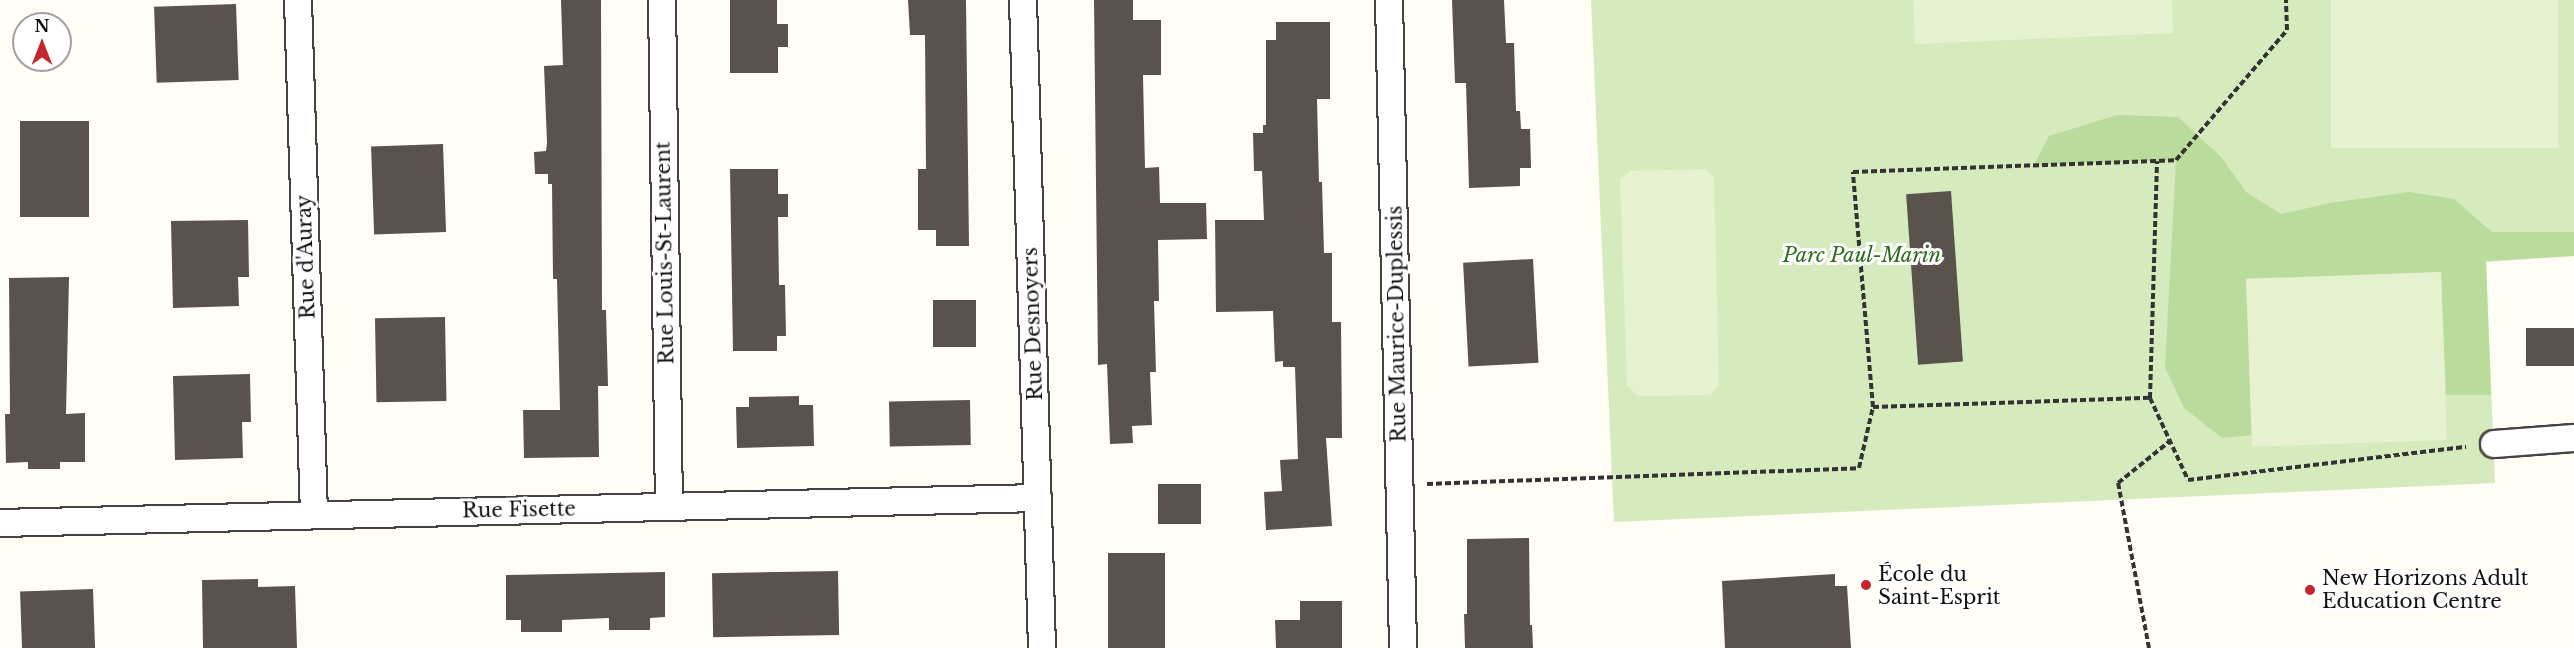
<!DOCTYPE html>
<html>
<head>
<meta charset="utf-8">
<style>
  body { margin:0 }
  #map { position:relative; width:2574px; height:648px; overflow:hidden; background:#fffdf5; font-family:"Libre Baskerville",serif }
  div>[style] { position:absolute }
  [style*='--x'] { left:calc(var(--x)*1px); top:calc(var(--y)*1px); width:calc(var(--w)*1px); rotate:calc(var(--a)*1deg) }
  .green>* { inset:0; background:#d5ebbd }
  .forest>* { inset:0; background:#b9dc9c }
  .pitch>* { inset:0; background:#e6f2cf; transform-origin:0 0 }
  .building>* { inset:0; background:#5a524d; transform-origin:0 0 }
  .path>* { height:4px; margin-top:-2px; transform-origin:0; background:repeating-linear-gradient(90deg,#333 0 6px,transparent 0 9px) }
  .roads { filter:drop-shadow(2px 0 #444) drop-shadow(-2px 0 #444) drop-shadow(0 2px #444) drop-shadow(0 -2px #444) }
  .minor>* { height:26px; margin:-13px; padding:0 13px; transform-origin:13px; border-radius:13px; background:#fff }
  .dots>* { width:16px; height:16px; translate:-50% -50%; box-sizing:border-box; border:3px solid #fff; border-radius:50% }
  span { translate:-50% -50%; white-space:nowrap; text-align:center; line-height:1.15; -webkit-text-stroke:6px #fff; paint-order:stroke }
  .street-label { font-size:20px; color:#111 }
  .park-label { font-size:20px; color:#2f6b1f; font-style:italic }
  .poi-label { font-size:20px; color:#111 }
  .left { translate:0 -50%; text-align:left }
  .north { position:absolute; left:12px; top:12px; width:60px; height:60px; box-sizing:border-box; background:#fff; border:2px solid #a0a0a0; border-radius:50%; rotate:0deg; font-size:16px; font-weight:700; line-height:24px; text-align:center; color:#111 }
  .north::after { content:''; display:block; margin:auto; width:21px; height:27px; background:#c4262e; clip-path:polygon(50% 0,100% 100%,50% 72%,0 100%) }
</style>
</head>
<body>
<div id="map">
  <div class="green">
    <div style="clip-path:polygon(1591px 0,2574px 0,2574px 256px,2486px 262px,2495px 483px,1614px 522px)"></div>
  </div>
  <div class="forest">
    <div style="clip-path:polygon(2117px 115px,2178px 117px,2222px 158px,2246px 192px,2281px 214px,2330px 203px,2409px 192px,2454px 199px,2492px 232px,2574px 232px,2574px 256px,2486px 261px,2491px 395px,2446px 395px,2441px 272px,2246px 282px,2252px 435px,2222px 438px,2184px 408px,2165px 367px,2176px 160px,2034px 165px,2049px 136px)"></div>
  </div>
  <div class="pitch">
    <div style="clip-path:polygon(1913px 0,2172px 0,2173px 33px,1915px 44px)"></div>
    <div style="left:2331px;top:0;width:227px;height:148px"></div>
    <div style="clip-path:polygon(1706px 169px,1714px 178px,1719px 386px,1710px 395px,1639px 396px,1627px 386px,1620px 179px,1631px 171px)"></div>
    <div style="left:2441px;top:272px;width:168px;height:195px;rotate:88deg"></div>
  </div>
  <div class="building">
    <div style="clip-path:polygon(561px 0,601px 0,602px 310px,606px 310px,608px 386px,598px 386px,599px 457px,524px 458px,523px 410px,560px 410px,557px 279px,553px 279px,552px 184px,548px 184px,548px 174px,535px 174px,534px 152px,546px 151px,547px 143px,544px 66px,563px 65px)"></div>
    <div style="clip-path:polygon(730px 0,777px 0,777px 24px,788px 24px,788px 47px,778px 47px,778px 73px,730px 73px)"></div>
    <div style="clip-path:polygon(908px 0,966px 0,969px 246px,936px 246px,936px 230px,918px 230px,918px 169px,926px 169px,925px 35px,910px 35px)"></div>
    <div style="clip-path:polygon(1094px 0,1133px 0,1133px 20px,1161px 20px,1161px 75px,1143px 75px,1145px 168px,1159px 167px,1160px 203px,1206px 203px,1207px 239px,1158px 240px,1159px 301px,1154px 301px,1156px 372px,1150px 372px,1152px 425px,1132px 426px,1133px 443px,1110px 444px,1107px 364px,1098px 365px)"></div>
    <div style="clip-path:polygon(1452px 0,1504px 0,1506px 43px,1514px 43px,1516px 111px,1520px 111px,1521px 129px,1530px 129px,1531px 168px,1520px 168px,1520px 186px,1469px 188px,1466px 83px,1455px 83px)"></div>
    <div style="left:236px;top:4px;width:76px;height:82px;rotate:88deg"></div>
    <div style="clip-path:polygon(1276px 22px,1330px 22px,1330px 99px,1317px 99px,1319px 182px,1322px 182px,1324px 253px,1332px 253px,1332px 322px,1341px 322px,1342px 438px,1326px 438px,1332px 526px,1266px 530px,1264px 492px,1282px 491px,1280px 460px,1298px 459px,1295px 367px,1283px 367px,1283px 361px,1275px 362px,1273px 311px,1216px 312px,1215px 220px,1264px 220px,1262px 171px,1254px 171px,1253px 133px,1263px 133px,1263px 125px,1266px 125px,1266px 40px,1276px 40px)"></div>
    <div style="left:89px;top:121px;width:96px;height:69px;rotate:90deg"></div>
    <div style="left:443px;top:144px;width:88px;height:72px;rotate:88deg"></div>
    <div style="clip-path:polygon(730px 169px,778px 169px,778px 194px,788px 194px,788px 217px,778px 217px,779px 285px,785px 285px,786px 336px,777px 336px,777px 351px,733px 351px)"></div>
    <div style="left:1951px;top:191px;width:171px;height:45px;rotate:86deg"></div>
    <div style="clip-path:polygon(248px 220px,249px 277px,238px 277px,239px 306px,173px 308px,171px 221px)"></div>
    <div style="left:1533px;top:259px;width:104px;height:70px;rotate:87deg"></div>
    <div style="clip-path:polygon(69px 277px,66px 414px,85px 413px,85px 462px,60px 462px,60px 469px,28px 469px,28px 462px,6px 463px,5px 414px,10px 414px,9px 278px)"></div>
    <div style="left:933px;top:300px;width:43px;height:47px"></div>
    <div style="left:445px;top:317px;width:84px;height:70px;rotate:89deg"></div>
    <div style="left:2574px;top:328px;width:38px;height:48px;rotate:90deg"></div>
    <div style="clip-path:polygon(250px 374px,251px 422px,242px 422px,243px 458px,175px 460px,173px 376px)"></div>
    <div style="clip-path:polygon(799px 396px,799px 405px,813px 405px,814px 446px,737px 448px,736px 407px,749px 407px,749px 397px)"></div>
    <div style="left:970px;top:400px;width:45px;height:81px;rotate:89deg"></div>
    <div style="left:1158px;top:484px;width:43px;height:40px"></div>
    <div style="clip-path:polygon(1529px 538px,1530px 625px,1532px 625px,1533px 648px,1465px 648px,1464px 614px,1467px 614px,1467px 539px)"></div>
    <div style="left:1108px;top:553px;width:57px;height:95px"></div>
    <div style="left:838px;top:571px;width:64px;height:126px;rotate:89deg"></div>
    <div style="clip-path:polygon(665px 572px,665px 617px,650px 618px,650px 630px,609px 630px,609px 618px,562px 620px,562px 632px,521px 632px,521px 620px,506px 620px,506px 575px)"></div>
    <div style="clip-path:polygon(1835px 574px,1835px 586px,1847px 586px,1851px 648px,1725px 648px,1722px 581px)"></div>
    <div style="clip-path:polygon(258px 579px,258px 587px,295px 586px,297px 648px,203px 648px,202px 580px)"></div>
    <div style="left:93px;top:589px;width:59px;height:73px;rotate:88deg"></div>
    <div style="clip-path:polygon(1300px 601px,1342px 601px,1342px 648px,1276px 648px,1275px 620px,1300px 620px)"></div>
  </div>
  <div class="path">
    <div style="--x:2150;--y:398;--w:237;--a:-88.3"></div>
    <div style="--x:1873;--y:407;--w:236;--a:-94.9"></div>
    <div style="--x:1853;--y:172;--w:323;--a:-2.1"></div>
    <div style="--x:2176;--y:160;--w:171;--a:-49.5"></div>
    <div style="--x:2287;--y:30;--w:30;--a:-92"></div>
    <div style="--x:1427;--y:484;--w:432;--a:-2.1"></div>
    <div style="--x:1859;--y:468;--w:63;--a:-77.1"></div>
    <div style="--x:1873;--y:407;--w:277;--a:-1.9"></div>
    <div style="--x:2150;--y:398;--w:90;--a:65.1"></div>
    <div style="--x:2188;--y:480;--w:280;--a:-6.8"></div>
    <div style="--x:2149;--y:648;--w:168;--a:-100.6"></div>
    <div style="--x:2118;--y:483;--w:67;--a:-38.9"></div>
  </div>
  <div class="roads">
    <div class="minor">
      <div style="--x:298;--y:0;--w:515;--a:88.22"></div>
      <div style="--x:662;--y:0;--w:506;--a:89.21"></div>
      <div style="--x:1023;--y:0;--w:648;--a:88.32"></div>
      <div style="--x:1389;--y:0;--w:648;--a:88.76"></div>
      <div style="--x:2494;--y:444;--w:80;--a:-4.3"></div>
      <div style="--x:0;--y:523;--w:1038;--a:-1.38"></div>
    </div>
  </div>
  <div class="dots">
    <div style="left:1866px;top:585px;background:#c4262e"></div>
    <div style="left:2310px;top:590px;background:#c4262e"></div>
  </div>
  <div class="street-label">
    <span style="left:665px;top:253px;rotate:-91deg">Rue Louis-St-Laurent</span>
    <span style="left:306px;top:257px;rotate:-92deg">Rue d'Auray</span>
    <span style="left:1033px;top:324px;rotate:-92deg">Rue Desnoyers</span>
    <span style="left:1397px;top:324px;rotate:-91deg">Rue Maurice-Duplessis</span>
    <span style="left:519px;top:510px;rotate:-1deg">Rue Fisette</span>
  </div>
  <div class="park-label">
    <span style="left:1862px;top:255px">Parc Paul-Marin</span>
  </div>
  <div class="poi-label">
    <span class="left" style="left:1878px;top:586px">École du<br>Saint-Esprit</span>
    <span class="left" style="left:2322px;top:590px">New Horizons Adult<br>Education Centre</span>
  </div>
  <div class="north">N</div>
</div>
</body>
</html>
